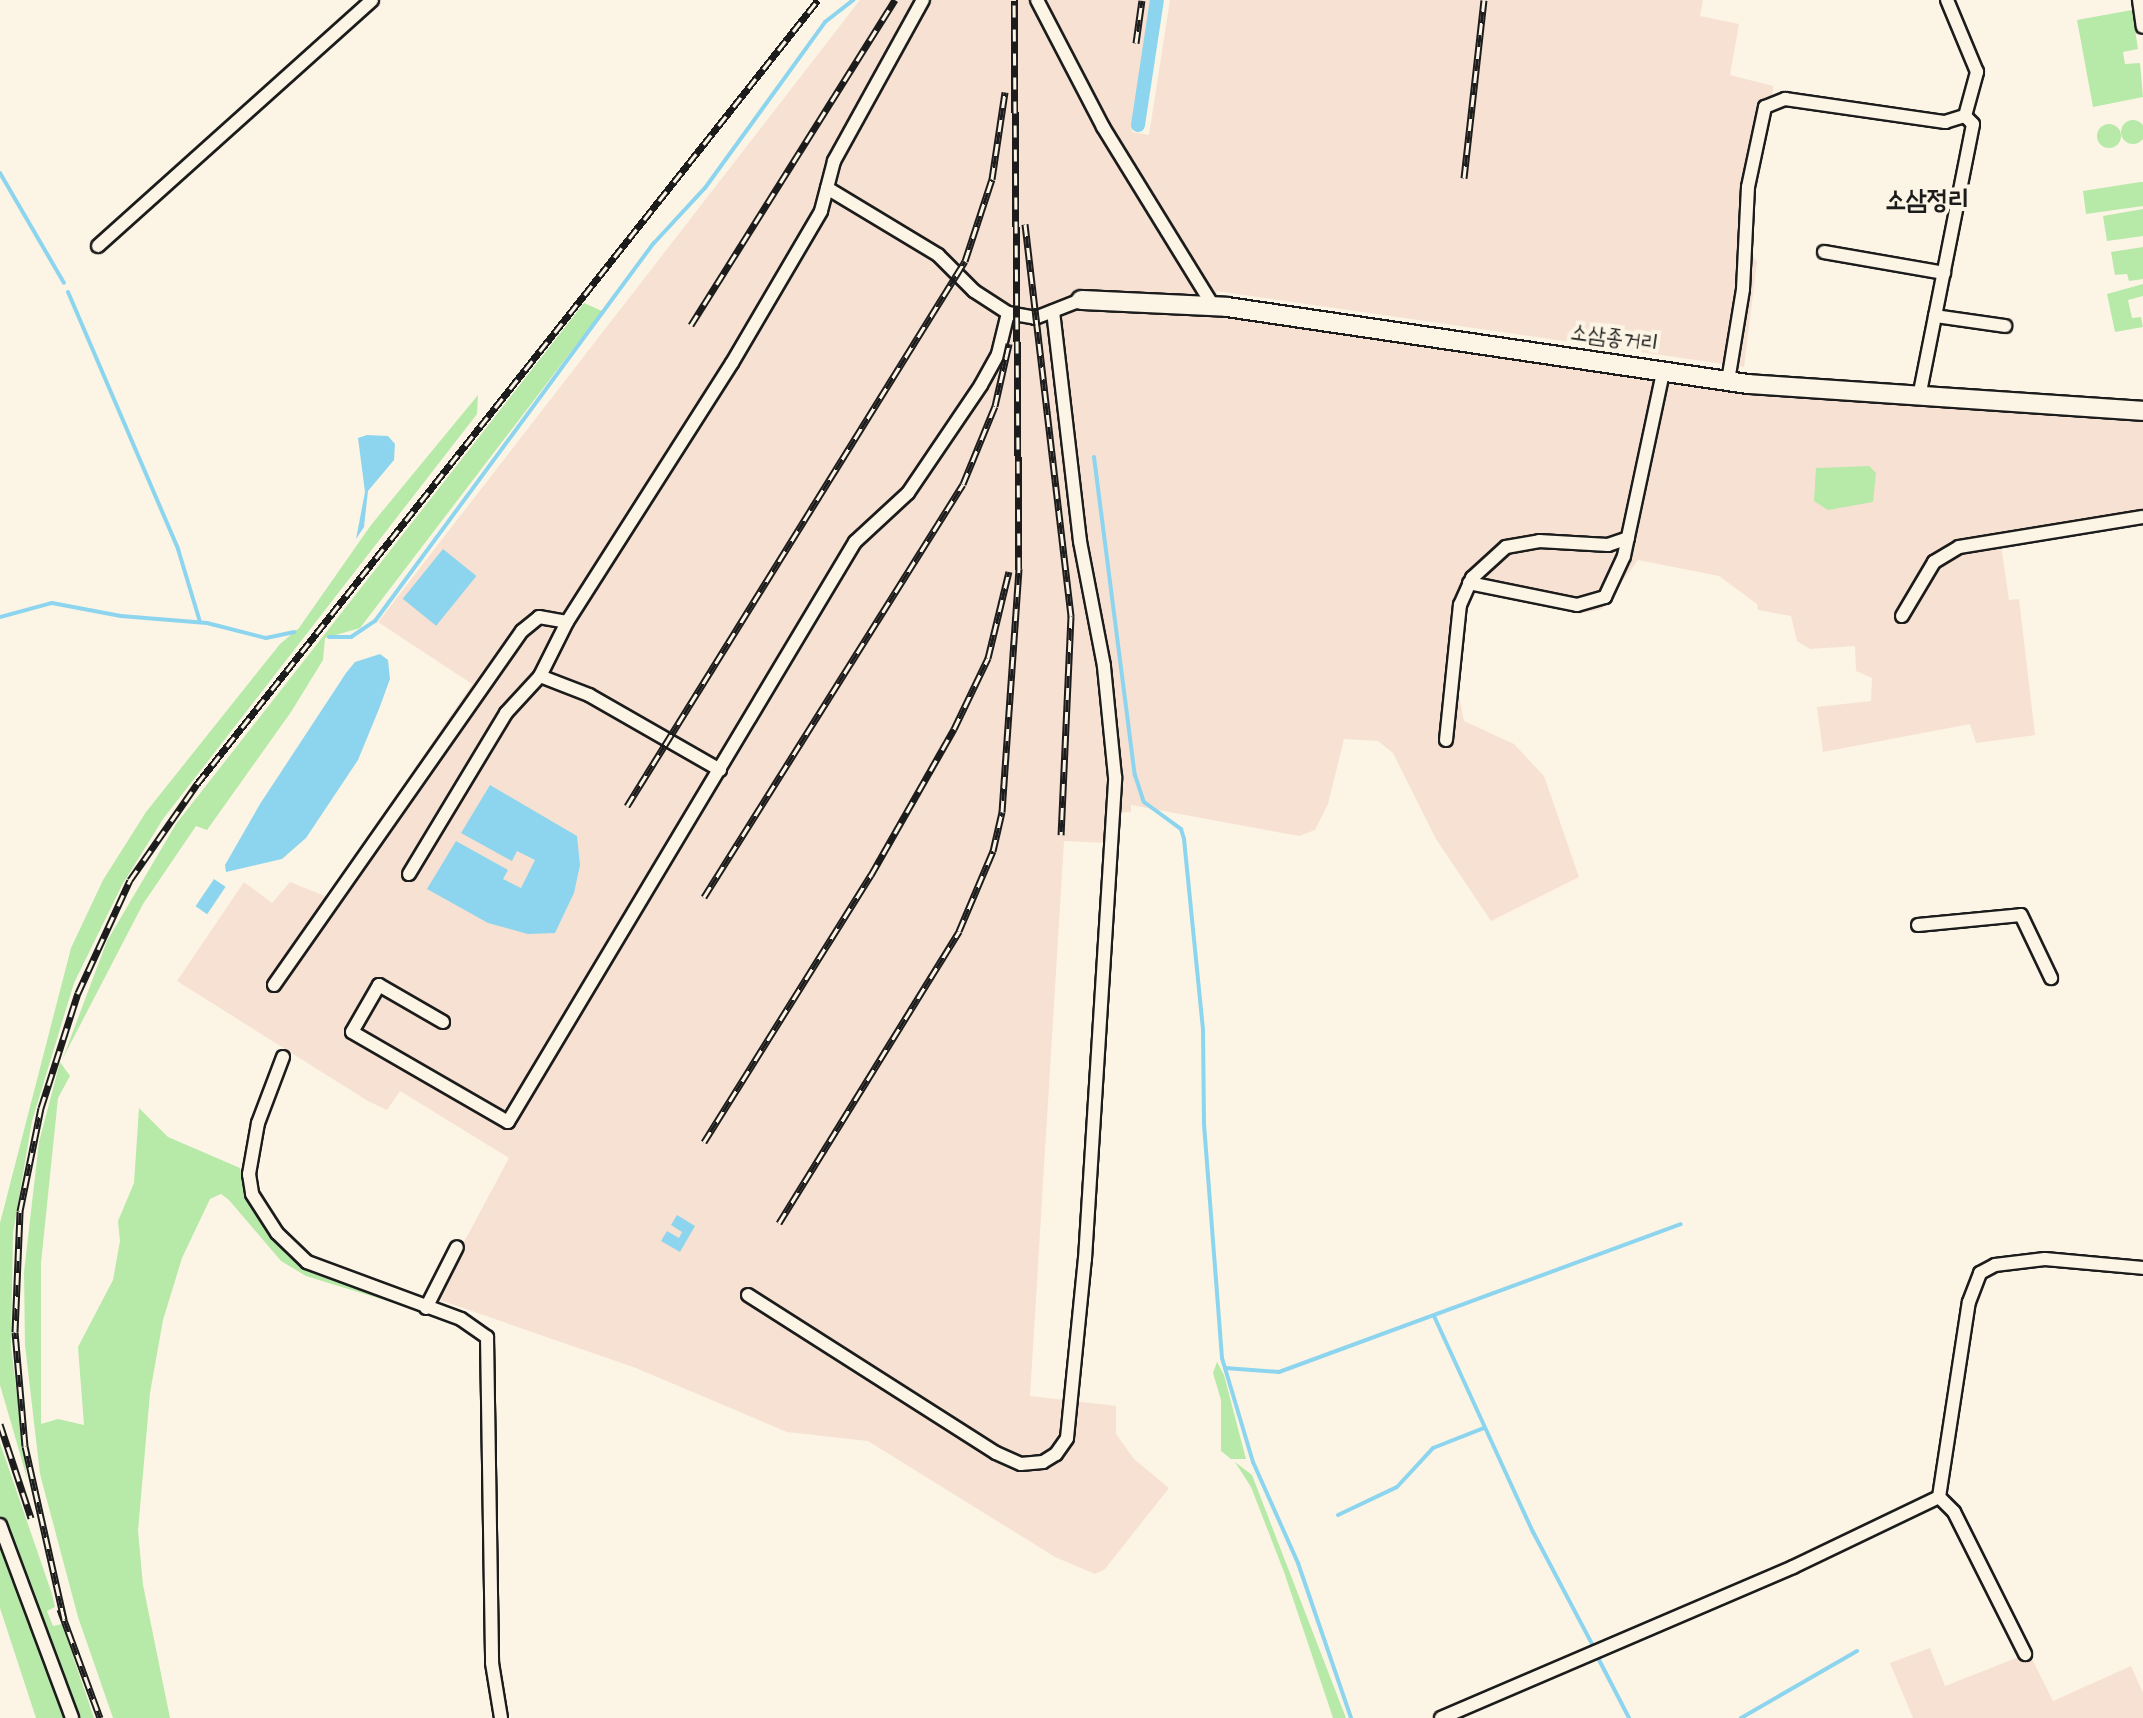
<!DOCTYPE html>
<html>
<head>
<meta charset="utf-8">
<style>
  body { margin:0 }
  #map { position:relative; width:2143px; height:1718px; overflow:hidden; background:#fcf5e5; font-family:"Gochi Hand","Poor Story",sans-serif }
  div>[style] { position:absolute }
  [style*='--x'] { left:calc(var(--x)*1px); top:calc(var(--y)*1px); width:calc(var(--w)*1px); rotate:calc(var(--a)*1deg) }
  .built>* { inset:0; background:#f7e1d2 }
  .green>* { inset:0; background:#b7e9a9 }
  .round { border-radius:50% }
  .water>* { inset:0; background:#8dd5ef; transform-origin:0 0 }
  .stream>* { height:4px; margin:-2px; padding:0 2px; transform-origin:2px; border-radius:2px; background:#8dd5ef }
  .canal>* { height:14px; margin:-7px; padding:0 7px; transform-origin:7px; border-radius:7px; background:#8dd5ef }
  .roads { filter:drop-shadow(2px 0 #1c1c1c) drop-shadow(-2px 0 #1c1c1c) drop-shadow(0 2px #1c1c1c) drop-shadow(0 -2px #1c1c1c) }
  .street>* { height:12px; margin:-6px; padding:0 6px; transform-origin:6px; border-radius:6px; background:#fcf5e5 }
  .secondary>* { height:18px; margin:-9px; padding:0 9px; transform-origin:9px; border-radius:9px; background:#fcf5e5 }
  .rail>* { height:7px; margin-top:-3.5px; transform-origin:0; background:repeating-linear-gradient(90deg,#fcf5e5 0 12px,#1c1c1c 0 24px); box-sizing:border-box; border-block:2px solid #1c1c1c }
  span { translate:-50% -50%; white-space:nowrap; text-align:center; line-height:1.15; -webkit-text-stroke:8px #fcf5e5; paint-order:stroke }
  .street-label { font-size:22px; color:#1c1c1c }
  .quarter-label { font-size:26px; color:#1c1c1c; font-weight:700 }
</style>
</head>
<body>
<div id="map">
  <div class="built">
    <div style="clip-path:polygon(860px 0,1151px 0,1132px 132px,1149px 135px,1170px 0,1703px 0,1700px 16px,1739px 24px,1730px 75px,1773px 86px,1772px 113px,1760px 139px,1750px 250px,1757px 262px,1744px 367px,1217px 291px,1214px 316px,1732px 393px,2143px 422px,2143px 510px,2067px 526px,1999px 532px,2009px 600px,2019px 599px,2035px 735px,1976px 743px,1970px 724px,1823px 752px,1817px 707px,1871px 701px,1872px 678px,1856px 671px,1855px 646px,1810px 649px,1797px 641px,1791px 616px,1758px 610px,1757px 604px,1719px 576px,1638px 560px,1602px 609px,1578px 614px,1490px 588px,1470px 591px,1463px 603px,1456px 681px,1464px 721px,1514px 744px,1544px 776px,1579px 877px,1491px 921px,1436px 839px,1393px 753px,1378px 741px,1344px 739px,1328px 804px,1315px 830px,1299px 836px,1131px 805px,1131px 812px,1109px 813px,1107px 843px,1064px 841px,1030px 1396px,1116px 1406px,1116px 1434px,1134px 1459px,1169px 1488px,1105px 1569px,1095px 1574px,1055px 1557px,868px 1441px,787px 1432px,636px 1368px,434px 1298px,509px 1158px,400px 1091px,387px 1110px,368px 1101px,177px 981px,244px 882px,272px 903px,290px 882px,327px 897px,472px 684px,378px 622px)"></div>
    <div style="clip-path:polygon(1930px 1648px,1945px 1686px,2029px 1653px,2053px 1701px,2131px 1666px,2143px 1693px,2143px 1718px,1913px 1718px,1890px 1663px)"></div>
  </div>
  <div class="green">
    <div style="clip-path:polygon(2132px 10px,2138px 49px,2123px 52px,2125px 64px,2140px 63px,2143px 97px,2093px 107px,2077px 20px)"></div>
    <div class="round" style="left:2121px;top:120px;width:24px;height:24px"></div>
    <div class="round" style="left:2097px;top:124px;width:24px;height:24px"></div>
    <div style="clip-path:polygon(2140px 182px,2143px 182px,2143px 206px,2086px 214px,2083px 191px)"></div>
    <div style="clip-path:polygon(2143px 209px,2143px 236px,2107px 241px,2103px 216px)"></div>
    <div style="clip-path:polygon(2143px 247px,2143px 279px,2129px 281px,2127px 274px,2115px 275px,2111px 252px)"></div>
    <div style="clip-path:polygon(2143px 284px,2143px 296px,2128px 300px,2132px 318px,2141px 317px,2143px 327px,2115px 332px,2107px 294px)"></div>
    <div style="clip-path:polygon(584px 303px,602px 311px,360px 628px,325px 638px,323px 660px,291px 712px,207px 830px,196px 826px,143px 904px,63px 1058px,107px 941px,176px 824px)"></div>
    <div style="clip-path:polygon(478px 395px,477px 414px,163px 819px,122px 885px,74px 983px,32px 1121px,13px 1233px,11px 1346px,27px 1478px,0 1385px,0 1223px,71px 948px,103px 880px,146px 812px,280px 644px,299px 628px,371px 525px)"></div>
    <div style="clip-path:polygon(1869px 466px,1876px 473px,1873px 502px,1828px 510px,1814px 501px,1816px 468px)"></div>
    <div style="clip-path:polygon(60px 1062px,70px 1076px,58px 1098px,41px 1263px,41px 1424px,58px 1419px,84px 1425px,78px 1347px,113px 1280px,120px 1241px,118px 1221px,134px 1183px,139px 1108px,168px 1137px,240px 1168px,243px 1185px,266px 1226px,306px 1266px,459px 1323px,306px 1276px,281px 1261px,229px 1200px,221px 1194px,210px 1199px,182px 1258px,163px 1320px,150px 1393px,138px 1531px,143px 1585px,170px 1718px,113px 1718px,78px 1617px,40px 1474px,25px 1345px,24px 1272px,39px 1142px)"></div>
    <div style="clip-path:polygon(1217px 1362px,1224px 1375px,1246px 1459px,1231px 1459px,1221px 1451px,1221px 1400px,1213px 1373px)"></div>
    <div style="clip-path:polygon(0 1443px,52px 1594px,55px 1607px,47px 1611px,53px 1626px,62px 1624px,94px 1718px,76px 1718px,16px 1545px,0 1518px)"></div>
    <div style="clip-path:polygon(1235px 1462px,1252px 1475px,1346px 1718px,1333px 1718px,1284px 1572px,1251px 1487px)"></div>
    <div style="clip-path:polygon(0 1547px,15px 1578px,65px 1718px,36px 1718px,0 1608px)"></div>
  </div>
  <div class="water">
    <div style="clip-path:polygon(367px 435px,388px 436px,395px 444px,394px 460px,368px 491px,364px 527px,356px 539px,365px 492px,358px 438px)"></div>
    <div style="left:443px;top:549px;width:43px;height:64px;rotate:39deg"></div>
    <div style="clip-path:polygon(380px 654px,388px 660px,390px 679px,379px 709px,358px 760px,306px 838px,282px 859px,226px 872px,225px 865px,260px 804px,346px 673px,355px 662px)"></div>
    <div style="clip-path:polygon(490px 785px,577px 836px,580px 865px,574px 893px,555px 933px,528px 934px,488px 923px,427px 889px,456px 841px,508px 870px,503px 879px,521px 888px,535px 860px,517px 851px,512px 861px,461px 833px)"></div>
    <div style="left:214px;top:879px;width:14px;height:33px;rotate:34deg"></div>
    <div style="clip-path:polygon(677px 1215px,695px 1226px,680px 1252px,661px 1241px,667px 1231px,679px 1238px,682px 1232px,671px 1225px)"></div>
  </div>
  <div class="stream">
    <div style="--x:0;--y:173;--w:127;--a:59.8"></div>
    <div style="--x:68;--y:292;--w:280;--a:66.8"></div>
    <div style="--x:178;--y:549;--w:76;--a:73.2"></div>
    <div style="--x:1094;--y:457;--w:321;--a:82.7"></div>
    <div style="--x:1135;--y:775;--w:28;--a:72"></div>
    <div style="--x:1144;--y:802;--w:46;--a:36.1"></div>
    <div style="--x:1181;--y:829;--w:10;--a:73"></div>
    <div style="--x:1184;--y:839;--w:192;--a:84.3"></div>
    <div style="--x:1203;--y:1030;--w:94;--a:89.4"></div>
    <div style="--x:1204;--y:1124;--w:235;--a:85.6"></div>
    <div style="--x:1222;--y:1358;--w:109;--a:73.4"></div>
    <div style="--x:1253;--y:1462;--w:111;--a:66"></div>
    <div style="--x:1298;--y:1563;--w:164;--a:71.1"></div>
    <div style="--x:0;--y:617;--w:54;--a:-15.1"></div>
    <div style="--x:52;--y:603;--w:70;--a:10.7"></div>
    <div style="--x:121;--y:616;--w:86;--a:4.7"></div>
    <div style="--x:207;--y:623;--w:61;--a:14.3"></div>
    <div style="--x:266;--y:638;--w:29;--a:-12"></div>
    <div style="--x:329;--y:637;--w:22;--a:0"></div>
    <div style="--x:351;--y:637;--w:29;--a:-34"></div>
    <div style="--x:375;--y:621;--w:470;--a:-53.6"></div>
    <div style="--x:654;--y:243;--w:75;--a:-47.2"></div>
    <div style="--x:705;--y:188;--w:205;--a:-54.1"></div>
    <div style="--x:825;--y:22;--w:36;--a:-38"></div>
    <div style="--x:1434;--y:1316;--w:238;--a:65.4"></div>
    <div style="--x:1533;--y:1532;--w:129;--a:62.2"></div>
    <div style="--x:1225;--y:1368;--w:54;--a:4.2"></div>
    <div style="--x:1279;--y:1372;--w:428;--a:-20.2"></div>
    <div style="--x:1338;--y:1515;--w:65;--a:-25.4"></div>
    <div style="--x:1397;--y:1487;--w:53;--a:-47.3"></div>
    <div style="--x:1433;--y:1448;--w:55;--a:-21.4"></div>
    <div style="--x:1596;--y:1654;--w:72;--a:62.7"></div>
    <div style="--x:1741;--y:1718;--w:134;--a:-30"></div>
  </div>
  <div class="canal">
    <div style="--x:1138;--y:125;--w:126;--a:-81.4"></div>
  </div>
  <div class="roads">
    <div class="street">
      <div style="--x:1037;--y:0;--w:143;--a:62.5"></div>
      <div style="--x:1103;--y:127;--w:210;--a:58.4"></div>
      <div style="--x:2139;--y:0;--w:27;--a:82"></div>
      <div style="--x:827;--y:188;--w:130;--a:31.1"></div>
      <div style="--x:938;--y:255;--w:51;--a:45"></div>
      <div style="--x:974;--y:291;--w:40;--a:32.9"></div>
      <div style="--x:1008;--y:313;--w:27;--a:10"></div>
      <div style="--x:1035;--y:318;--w:49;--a:-21.4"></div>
      <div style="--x:98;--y:246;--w:368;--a:-41.9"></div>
      <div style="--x:1824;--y:252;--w:122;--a:9.9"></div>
      <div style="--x:1935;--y:316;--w:71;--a:8.1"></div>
      <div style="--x:1728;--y:381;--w:93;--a:-80.7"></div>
      <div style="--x:1743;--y:289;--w:102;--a:-87.2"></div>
      <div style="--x:1748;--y:187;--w:82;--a:-78"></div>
      <div style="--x:1765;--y:107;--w:22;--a:-22"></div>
      <div style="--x:1785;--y:99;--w:162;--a:8.2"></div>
      <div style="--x:1945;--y:122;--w:21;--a:-17"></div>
      <div style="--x:1965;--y:116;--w:46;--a:-74.7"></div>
      <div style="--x:1977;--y:72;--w:78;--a:-112.6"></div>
      <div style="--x:1919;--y:397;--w:278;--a:-78.8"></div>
      <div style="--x:1973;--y:124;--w:11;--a:-135"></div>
      <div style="--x:1469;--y:583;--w:110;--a:11.5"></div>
      <div style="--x:1577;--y:605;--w:29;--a:-16"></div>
      <div style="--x:1605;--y:597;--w:45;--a:-65.1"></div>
      <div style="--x:1624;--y:556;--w:188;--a:-78"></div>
      <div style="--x:1902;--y:616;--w:63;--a:-59.3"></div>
      <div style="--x:1934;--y:562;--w:29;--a:-31"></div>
      <div style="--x:1959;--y:547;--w:186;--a:-9.3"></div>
      <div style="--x:540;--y:676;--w:53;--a:21.2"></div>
      <div style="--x:589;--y:695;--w:151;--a:29.8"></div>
      <div style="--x:1446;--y:740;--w:136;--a:-84.1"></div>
      <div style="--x:1460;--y:605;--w:30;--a:-66"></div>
      <div style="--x:1472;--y:578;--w:46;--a:-42.4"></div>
      <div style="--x:1506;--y:547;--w:34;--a:-10"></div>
      <div style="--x:1539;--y:541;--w:69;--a:3.3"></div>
      <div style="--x:1608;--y:545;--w:21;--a:-19"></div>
      <div style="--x:409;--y:874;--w:188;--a:-58.9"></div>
      <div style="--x:506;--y:713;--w:50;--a:-47.4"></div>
      <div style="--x:540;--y:676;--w:60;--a:-63.4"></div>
      <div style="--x:567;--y:622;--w:307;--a:-57.5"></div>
      <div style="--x:732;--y:363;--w:176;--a:-59.6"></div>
      <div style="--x:821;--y:211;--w:52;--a:-75.4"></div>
      <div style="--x:834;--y:161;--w:184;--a:-61.1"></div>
      <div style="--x:1918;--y:925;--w:103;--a:-5.5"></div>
      <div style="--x:2021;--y:915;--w:70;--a:64.5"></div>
      <div style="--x:274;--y:985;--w:432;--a:-55"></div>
      <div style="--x:522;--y:631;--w:22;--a:-39"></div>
      <div style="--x:539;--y:617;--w:28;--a:10"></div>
      <div style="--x:443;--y:1022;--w:74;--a:-150"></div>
      <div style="--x:379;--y:985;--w:54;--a:119.9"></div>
      <div style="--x:352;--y:1032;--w:180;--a:30"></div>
      <div style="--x:508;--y:1122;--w:676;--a:-59.11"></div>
      <div style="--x:855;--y:542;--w:72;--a:-42.8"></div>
      <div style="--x:908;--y:493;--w:130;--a:-55.9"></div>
      <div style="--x:981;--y:385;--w:35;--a:-61"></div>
      <div style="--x:998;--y:354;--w:42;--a:-76.3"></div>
      <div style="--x:283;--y:1057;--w:71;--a:110.7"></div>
      <div style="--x:258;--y:1123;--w:52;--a:100"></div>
      <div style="--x:249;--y:1174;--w:20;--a:81"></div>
      <div style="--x:252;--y:1194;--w:46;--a:57.3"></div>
      <div style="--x:277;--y:1233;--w:42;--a:44"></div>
      <div style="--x:307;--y:1262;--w:164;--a:20.3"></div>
      <div style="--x:461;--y:1319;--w:32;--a:35"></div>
      <div style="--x:487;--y:1337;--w:326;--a:89.1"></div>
      <div style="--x:492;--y:1663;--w:56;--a:80.7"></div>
      <div style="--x:748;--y:1295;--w:294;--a:32.5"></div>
      <div style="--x:996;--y:1453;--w:27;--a:24"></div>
      <div style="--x:1021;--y:1464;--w:22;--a:-5"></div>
      <div style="--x:1043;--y:1462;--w:15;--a:-32"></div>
      <div style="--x:1056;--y:1454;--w:19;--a:-55"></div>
      <div style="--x:1067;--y:1438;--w:180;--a:-84.3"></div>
      <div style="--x:1085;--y:1259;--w:483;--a:-86.4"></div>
      <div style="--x:1115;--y:777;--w:112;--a:-95.7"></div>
      <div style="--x:1104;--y:666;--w:127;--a:-100.9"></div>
      <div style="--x:1080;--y:541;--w:231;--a:-96.7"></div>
      <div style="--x:426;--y:1308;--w:68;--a:-63.1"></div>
      <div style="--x:1939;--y:1497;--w:21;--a:45"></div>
      <div style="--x:1954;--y:1512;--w:159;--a:63.4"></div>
      <div style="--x:0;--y:1525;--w:206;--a:69.5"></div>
      <div style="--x:1441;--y:1718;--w:383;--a:-23.2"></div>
      <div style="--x:1793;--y:1567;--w:162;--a:-25.6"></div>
      <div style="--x:1939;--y:1497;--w:197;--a:-81.3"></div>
      <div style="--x:1969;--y:1302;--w:31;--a:-69"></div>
      <div style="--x:1980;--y:1273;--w:17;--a:-28"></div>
      <div style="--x:1995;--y:1265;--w:50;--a:-6.8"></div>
      <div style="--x:2045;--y:1259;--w:98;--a:5.2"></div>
    </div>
    <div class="secondary">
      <div style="--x:1081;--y:300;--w:146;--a:2.7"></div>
      <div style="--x:1227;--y:307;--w:527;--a:8.41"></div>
      <div style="--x:1748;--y:384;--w:396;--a:3.9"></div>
    </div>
  </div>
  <div class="rail">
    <div style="--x:1136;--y:43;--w:43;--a:-82.1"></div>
    <div style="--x:1464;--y:178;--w:179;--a:-83.6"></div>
    <div style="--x:1025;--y:224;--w:395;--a:83.3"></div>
    <div style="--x:1071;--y:616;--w:219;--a:92.6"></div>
    <div style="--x:691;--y:325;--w:384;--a:-57.9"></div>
    <div style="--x:627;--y:806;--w:641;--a:-58.19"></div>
    <div style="--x:965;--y:261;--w:86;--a:-71.8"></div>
    <div style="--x:992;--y:179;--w:88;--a:-81.5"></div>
    <div style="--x:704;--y:897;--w:487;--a:-57.9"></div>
    <div style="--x:963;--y:484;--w:84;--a:-67.7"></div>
    <div style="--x:995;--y:406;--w:64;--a:-77.3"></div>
    <div style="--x:704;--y:1142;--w:315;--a:-58"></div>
    <div style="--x:871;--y:875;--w:168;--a:-60.4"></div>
    <div style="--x:954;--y:729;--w:79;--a:-64.4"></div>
    <div style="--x:988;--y:658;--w:89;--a:-76.4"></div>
    <div style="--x:779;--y:1223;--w:343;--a:-58.3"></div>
    <div style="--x:959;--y:931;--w:87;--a:-67"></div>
    <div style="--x:993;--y:851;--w:40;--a:-77"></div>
    <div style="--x:1002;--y:812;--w:244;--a:-86"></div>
    <div style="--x:1019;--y:569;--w:569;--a:-90.5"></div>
    <div style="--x:0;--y:1424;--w:99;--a:71.7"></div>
    <div style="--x:60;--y:1609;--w:116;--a:69.8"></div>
    <div style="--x:64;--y:1619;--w:177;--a:-102.7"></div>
    <div style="--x:25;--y:1446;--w:114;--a:-95"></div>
    <div style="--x:15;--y:1332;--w:121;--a:-87.6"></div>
    <div style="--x:20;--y:1211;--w:105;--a:-78.5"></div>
    <div style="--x:41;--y:1108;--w:121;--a:-72.2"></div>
    <div style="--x:78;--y:993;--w:124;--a:-65.3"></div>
    <div style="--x:130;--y:880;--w:117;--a:-55.1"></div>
    <div style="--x:197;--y:784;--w:1000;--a:-51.62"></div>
  </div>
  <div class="street-label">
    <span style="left:1614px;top:341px;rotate:8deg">소삼종거리</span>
  </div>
  <div class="quarter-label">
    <span style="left:1927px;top:204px">소삼정리</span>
  </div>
</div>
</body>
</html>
